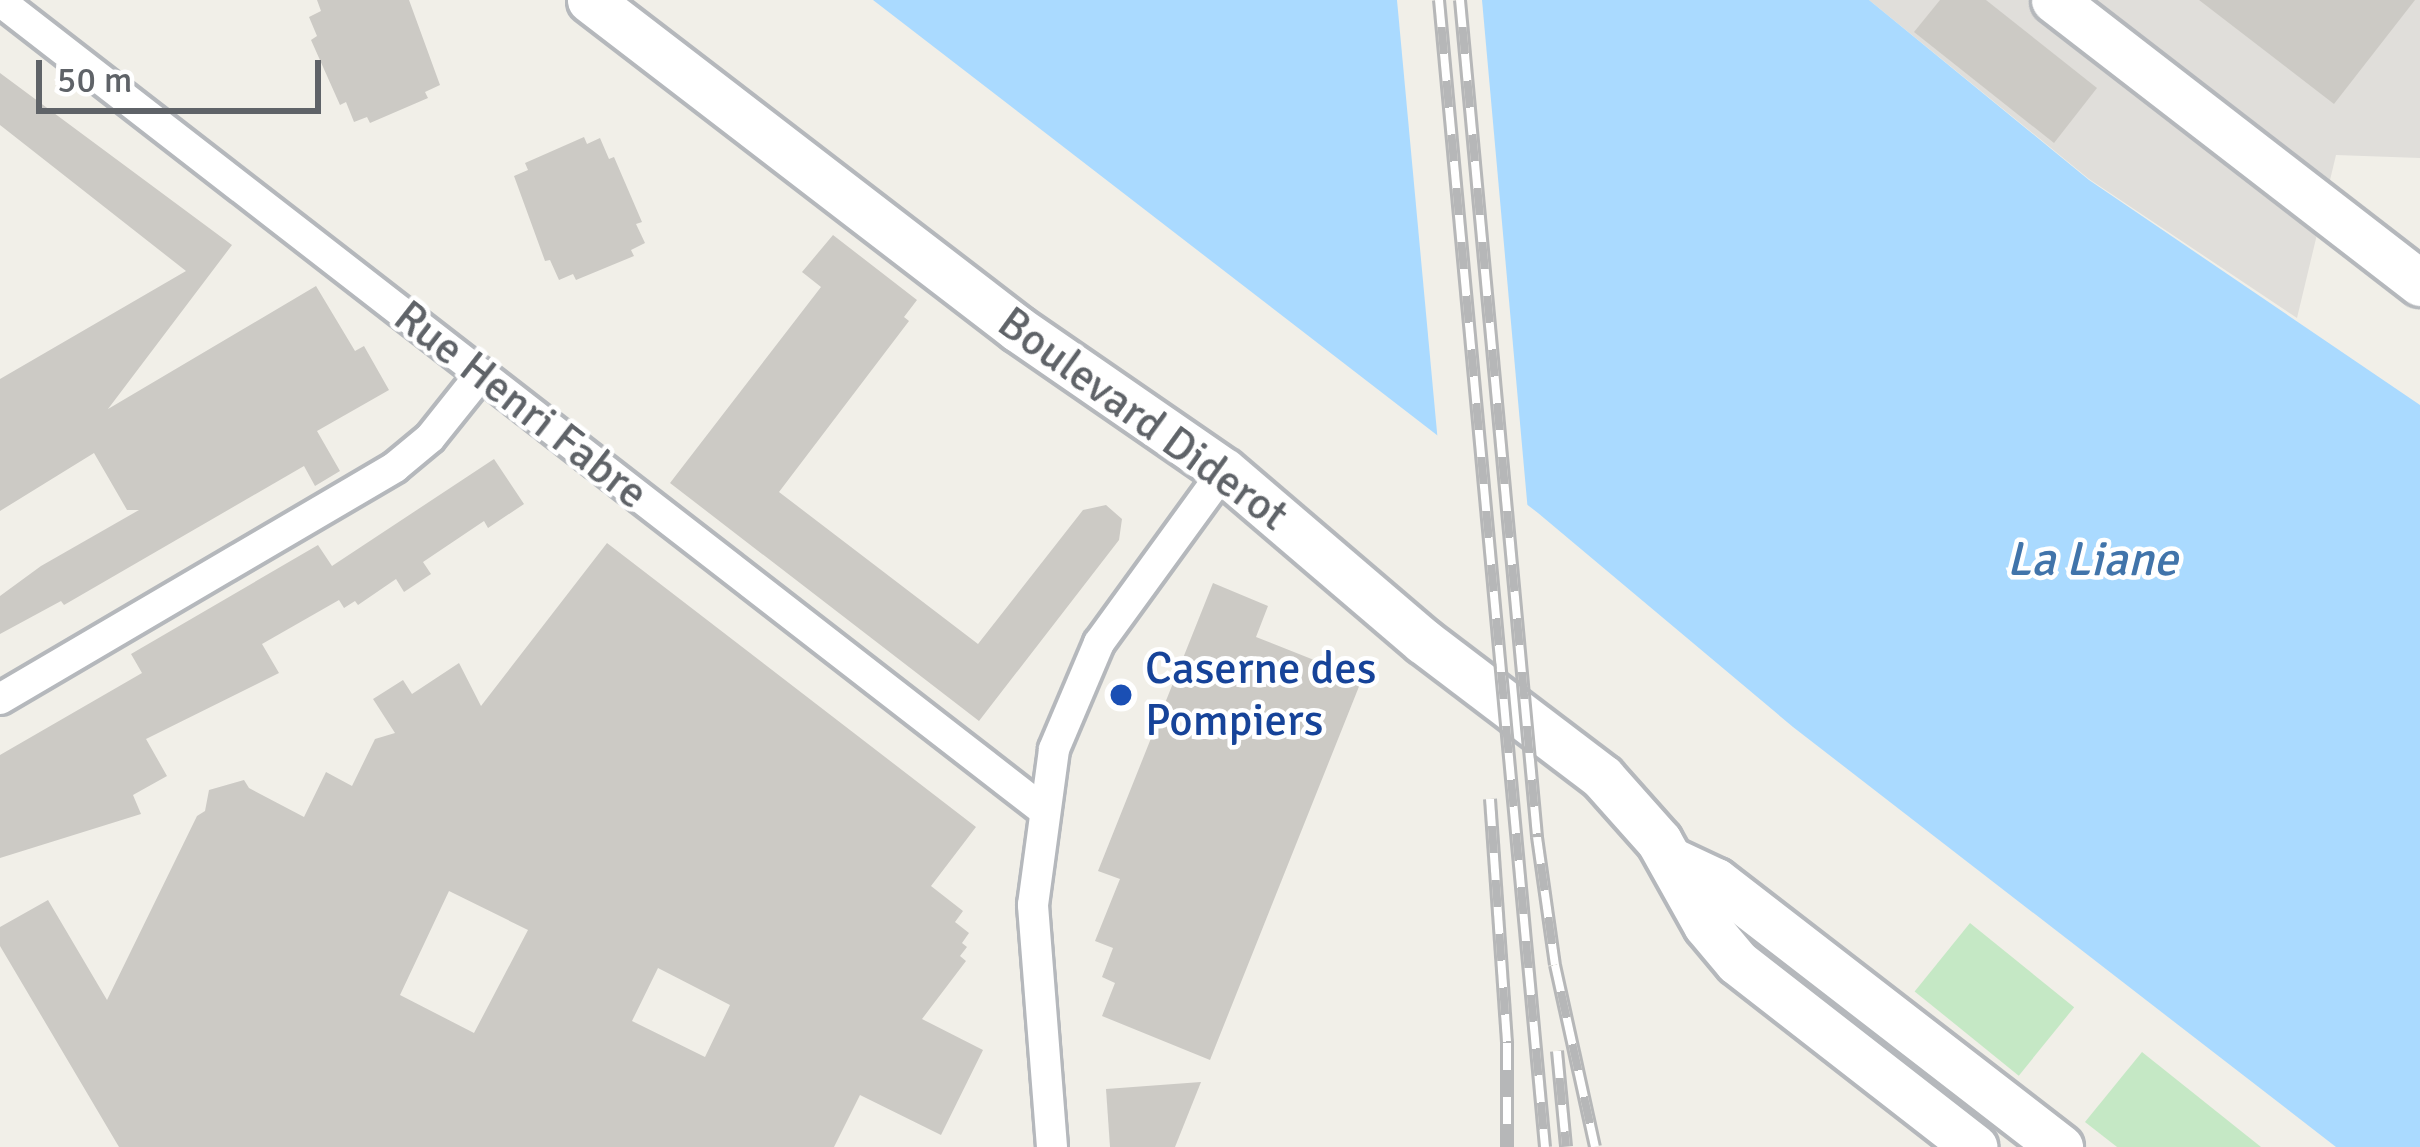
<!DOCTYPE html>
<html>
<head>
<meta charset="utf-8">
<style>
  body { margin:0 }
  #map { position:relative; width:2420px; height:1147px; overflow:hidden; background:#f1efe8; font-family:Signika,sans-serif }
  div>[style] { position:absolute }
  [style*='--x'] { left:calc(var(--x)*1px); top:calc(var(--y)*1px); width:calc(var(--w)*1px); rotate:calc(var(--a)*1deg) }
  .industrial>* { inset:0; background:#e0deda }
  .green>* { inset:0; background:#c5e8c5; transform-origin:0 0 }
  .water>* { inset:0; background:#aadaff }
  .pier>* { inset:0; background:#f1efe8 }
  .building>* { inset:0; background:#cccac5 }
  .roads { filter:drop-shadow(3px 0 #b5b8bc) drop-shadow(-3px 0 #b5b8bc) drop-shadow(0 3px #b5b8bc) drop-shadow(0 -3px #b5b8bc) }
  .street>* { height:30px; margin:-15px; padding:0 15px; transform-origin:15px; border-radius:15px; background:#fff }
  .secondary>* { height:45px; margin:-22.5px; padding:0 22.5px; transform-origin:22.5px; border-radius:22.5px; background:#fff }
  .rail>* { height:14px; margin-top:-7px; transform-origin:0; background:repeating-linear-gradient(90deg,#fff 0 27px,#b6b7b8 0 54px); box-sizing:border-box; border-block:3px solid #b6b7b8 }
  .dots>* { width:33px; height:33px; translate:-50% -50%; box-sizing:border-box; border:6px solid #fff; border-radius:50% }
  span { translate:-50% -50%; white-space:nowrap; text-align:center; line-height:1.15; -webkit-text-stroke:9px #fff; paint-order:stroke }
  .street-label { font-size:45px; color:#5f6368 }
  .transit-label { font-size:45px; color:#164399 }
  .left { translate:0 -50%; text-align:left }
  .water-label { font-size:48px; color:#4174aa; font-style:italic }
  .scale { position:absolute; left:36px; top:60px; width:285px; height:54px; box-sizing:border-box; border:6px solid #5f6368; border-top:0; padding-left:15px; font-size:36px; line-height:42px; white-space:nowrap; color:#5f6368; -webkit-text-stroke:9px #fff; paint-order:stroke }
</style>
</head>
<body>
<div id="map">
  <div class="industrial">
    <div style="clip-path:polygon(1869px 0,2420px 0,2420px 158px,2336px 155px,2297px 318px,2089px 179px)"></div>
  </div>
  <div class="green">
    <div style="left:1970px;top:923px;width:134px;height:88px;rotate:39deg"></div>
    <div style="clip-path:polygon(2142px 1052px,2261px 1147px,2117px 1147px,2085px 1122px)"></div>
  </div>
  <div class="water">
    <div style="clip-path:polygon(873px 0,1869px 0,2089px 180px,2420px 405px,2420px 1147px,2336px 1147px,1793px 727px,1538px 513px)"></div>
  </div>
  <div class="pier">
    <div style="clip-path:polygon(1397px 0,1482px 0,1528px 512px,1438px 443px)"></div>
  </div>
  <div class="building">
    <div style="clip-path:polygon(317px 0,409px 0,440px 85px,425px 92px,428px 98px,370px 123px,367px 117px,354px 122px,346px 102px,340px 105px,311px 40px,317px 36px,309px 17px,321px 11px)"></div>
    <div style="clip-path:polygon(1940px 0,1986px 0,2097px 88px,2054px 143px,1914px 32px)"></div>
    <div style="clip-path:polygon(2199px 0,2415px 0,2334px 104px)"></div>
    <div style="clip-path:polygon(0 73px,232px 245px,108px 409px,316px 286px,355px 351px,364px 346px,389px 390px,317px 431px,340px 471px,315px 486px,304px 466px,64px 605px,61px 601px,0 634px,0 596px,41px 566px,139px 510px,127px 510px,94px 453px,0 511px,0 379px,186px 271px,0 125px)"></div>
    <div style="clip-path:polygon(584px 137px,587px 144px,600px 138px,609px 159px,614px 157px,642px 222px,636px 224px,645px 243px,631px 250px,634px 256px,576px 280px,573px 274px,559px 280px,550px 260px,545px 261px,514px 176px,528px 170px,525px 163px)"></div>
    <div style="clip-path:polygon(833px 235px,917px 300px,904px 317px,909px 321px,779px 492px,978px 644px,1083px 510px,1106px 505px,1122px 519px,1119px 540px,979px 721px,670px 483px,821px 287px,802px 272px)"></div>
    <div style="clip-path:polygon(494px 459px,524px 504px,488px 528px,484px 521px,423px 562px,431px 574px,404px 592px,396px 579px,358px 605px,355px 601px,344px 608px,339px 600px,262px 644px,279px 673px,146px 739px,167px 776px,133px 795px,141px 814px,0 858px,0 755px,142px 673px,131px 654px,318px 545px,332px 566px)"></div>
    <div style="clip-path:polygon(evenodd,607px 543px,976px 827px,931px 886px,963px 911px,955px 922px,969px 933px,962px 943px,967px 947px,960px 956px,966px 961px,922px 1019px,983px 1050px,941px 1135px,860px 1095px,834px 1147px,119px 1147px,0 946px,0 927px,48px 900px,107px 1000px,197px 816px,205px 811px,209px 790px,244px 780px,249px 788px,304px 817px,326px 772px,352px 786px,375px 739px,395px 733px,373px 699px,403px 680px,412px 694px,459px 663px,481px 706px,607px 543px,449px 891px,528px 930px,474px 1033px,400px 995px,449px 891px,607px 543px,658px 968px,730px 1005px,705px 1057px,632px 1021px,658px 968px)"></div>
    <div style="clip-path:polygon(1213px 583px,1268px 606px,1256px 637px,1362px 679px,1210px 1060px,1102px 1016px,1115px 983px,1102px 977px,1113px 948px,1095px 941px,1120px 879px,1098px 871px)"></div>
    <div style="clip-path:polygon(1201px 1082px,1175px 1147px,1110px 1147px,1106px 1089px)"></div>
  </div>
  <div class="roads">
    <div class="street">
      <div style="--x:0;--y:1;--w:1319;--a:37.79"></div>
      <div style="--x:0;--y:699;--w:458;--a:-30.4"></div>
      <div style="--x:395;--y:467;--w:45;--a:-39.6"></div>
      <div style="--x:430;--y:438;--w:82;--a:-51.4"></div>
      <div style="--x:1052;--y:1147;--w:243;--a:-94.5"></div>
      <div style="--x:1033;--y:905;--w:157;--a:-82.3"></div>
      <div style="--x:1054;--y:749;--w:115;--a:-67"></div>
      <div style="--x:1099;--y:643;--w:213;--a:-54"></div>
    </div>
    <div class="secondary">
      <div style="--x:590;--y:0;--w:540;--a:37.55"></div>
      <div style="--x:1018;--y:329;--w:250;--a:34.6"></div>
      <div style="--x:1224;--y:471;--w:262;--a:40.5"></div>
      <div style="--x:1423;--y:641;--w:225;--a:37.2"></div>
      <div style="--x:1602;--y:777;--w:86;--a:48.3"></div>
      <div style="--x:1659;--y:841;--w:96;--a:60.8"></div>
      <div style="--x:1706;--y:925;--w:48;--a:50"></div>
      <div style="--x:1737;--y:962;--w:301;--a:37.9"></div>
      <div style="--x:2054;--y:0;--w:463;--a:37.7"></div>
      <div style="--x:1673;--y:861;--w:47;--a:24.9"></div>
      <div style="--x:1716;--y:881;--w:435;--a:37.7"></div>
    </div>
  </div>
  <div class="rail">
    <div style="--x:1439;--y:0;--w:1152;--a:84.72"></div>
    <div style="--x:1460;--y:0;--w:841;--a:84.74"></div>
    <div style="--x:1537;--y:837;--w:129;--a:82"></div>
    <div style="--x:1555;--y:965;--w:186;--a:77.6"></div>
    <div style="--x:1490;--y:799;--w:245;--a:86"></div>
    <div style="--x:1507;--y:1043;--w:104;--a:90"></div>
    <div style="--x:1557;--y:1051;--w:96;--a:84.6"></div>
  </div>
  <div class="dots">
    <div style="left:1121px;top:695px;background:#1a4fb4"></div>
  </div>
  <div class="street-label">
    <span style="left:521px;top:405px;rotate:38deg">Rue Henri Fabre</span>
    <span style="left:1143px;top:419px;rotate:36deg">Boulevard Diderot</span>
  </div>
  <div class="transit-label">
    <span class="left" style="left:1145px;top:695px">Caserne des<br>Pompiers</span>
  </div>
  <div class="water-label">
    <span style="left:2092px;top:560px">La Liane</span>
  </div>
  <div class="scale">50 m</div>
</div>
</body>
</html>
